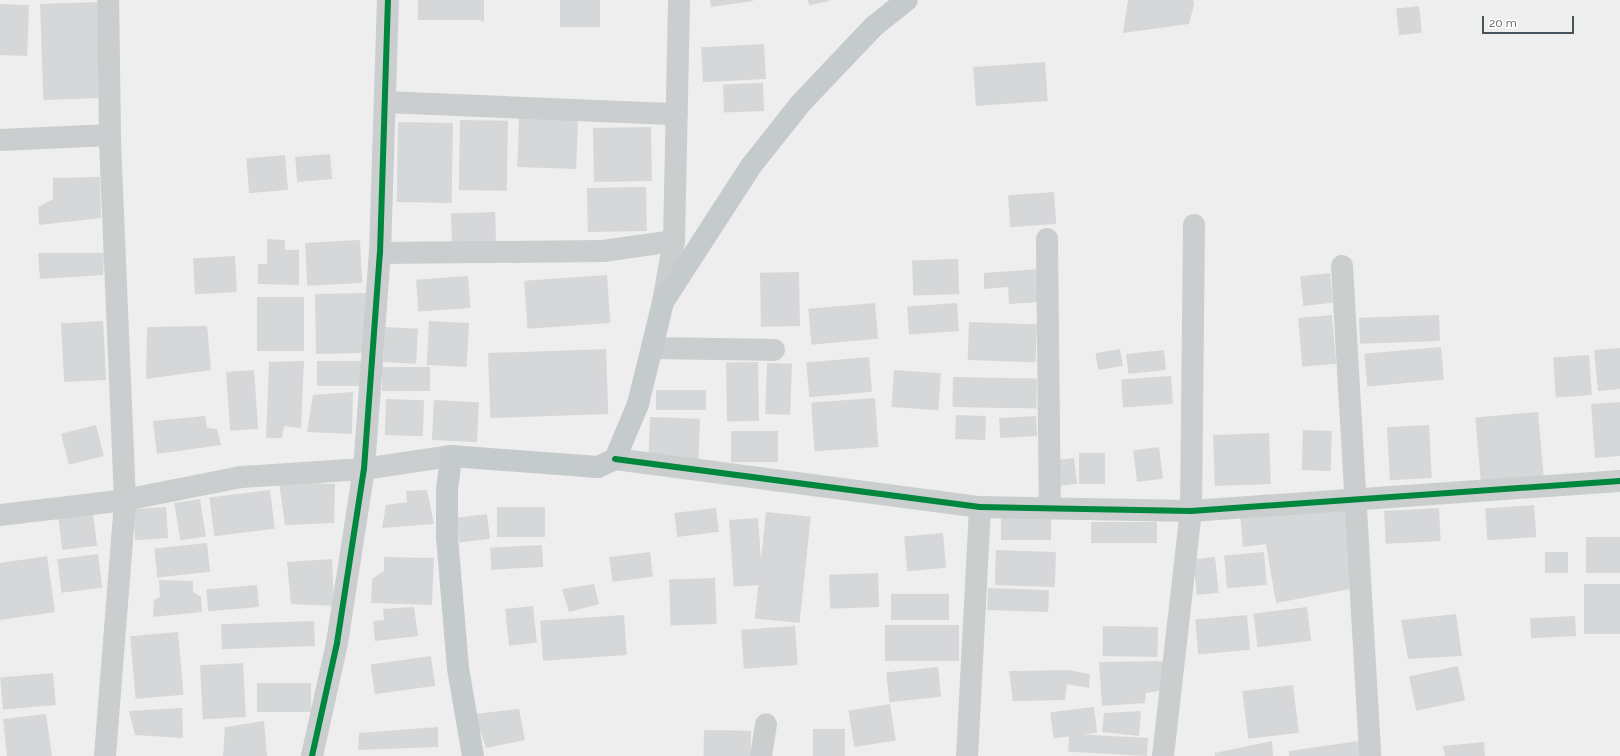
<!DOCTYPE html>
<html>
<head>
<meta charset="utf-8">
<style>
  body { margin:0 }
  #map { position:relative; width:1620px; height:756px; overflow:hidden; background:#efeeee; font-family:Raleway,sans-serif }
  div>[style] { position:absolute }
  [style*='--x'] { left:calc(var(--x)*1px); top:calc(var(--y)*1px); width:calc(var(--w)*1px); rotate:calc(var(--a)*1deg) }
  .building>* { inset:0; background:#d6d7d8; transform-origin:0 0 }
  .minor>* { height:22px; margin:-11px; padding:0 11px; transform-origin:11px; border-radius:11px; background:#cacecf }
  .major>* { height:22px; margin:-11px; padding:0 11px; transform-origin:11px; border-radius:11px; background:#c5cacd }
  .cycleway>* { height:6px; margin:-3px; padding:0 3px; transform-origin:3px; border-radius:3px; background:#00873e }
  span { translate:-50% -50%; white-space:nowrap; text-align:center; line-height:1.15; -webkit-text-stroke:3.5px #fff; paint-order:stroke }
  .scale { position:absolute; left:1482px; top:16px; width:92px; height:18px; box-sizing:border-box; border:2px solid #44535c; border-top:0; padding-left:5px; font-size:12px; line-height:14px; white-space:nowrap; color:#44535c; -webkit-text-stroke:3px #fff; paint-order:stroke }
</style>
</head>
<body>
<div id="map">
  <div class="building">
    <div style="clip-path:polygon(418px 0,484px 0,484px 22px,480px 20px,418px 20px)"></div>
    <div style="left:560px;top:0;width:40px;height:27px"></div>
    <div style="clip-path:polygon(710px 0,753px 0,753px 1px,711px 7px)"></div>
    <div style="clip-path:polygon(808px 0,830px 0,830px 1px,809px 5px)"></div>
    <div style="clip-path:polygon(1128px 0,1193px 0,1194px 5px,1189px 24px,1123px 33px)"></div>
    <div style="left:97px;top:2px;width:96px;height:57px;rotate:88deg"></div>
    <div style="left:0;top:4px;width:29px;height:51px;rotate:2deg"></div>
    <div style="left:1419px;top:6px;width:27px;height:23px;rotate:84deg"></div>
    <div style="left:764px;top:44px;width:35px;height:63px;rotate:87deg"></div>
    <div style="left:1045px;top:62px;width:39px;height:72px;rotate:86deg"></div>
    <div style="left:763px;top:83px;width:28px;height:40px;rotate:88deg"></div>
    <div style="left:519px;top:118px;width:59px;height:49px;rotate:2deg"></div>
    <div style="left:460px;top:120px;width:48px;height:70px;rotate:1deg"></div>
    <div style="left:398px;top:122px;width:55px;height:80px;rotate:1deg"></div>
    <div style="left:651px;top:127px;width:54px;height:58px;rotate:89deg"></div>
    <div style="left:330px;top:154px;width:25px;height:35px;rotate:85deg"></div>
    <div style="left:285px;top:155px;width:35px;height:39px;rotate:85deg"></div>
    <div style="clip-path:polygon(100px 177px,101px 218px,39px 225px,38px 207px,53px 199px,53px 178px)"></div>
    <div style="left:646px;top:187px;width:44px;height:59px;rotate:89deg"></div>
    <div style="left:1054px;top:192px;width:32px;height:46px;rotate:86deg"></div>
    <div style="left:495px;top:212px;width:31px;height:44px;rotate:88deg"></div>
    <div style="clip-path:polygon(267px 239px,285px 240px,285px 250px,299px 250px,299px 285px,258px 284px,258px 264px,267px 264px)"></div>
    <div style="left:360px;top:240px;width:43px;height:55px;rotate:87deg"></div>
    <div style="clip-path:polygon(38px 253px,104px 253px,103px 275px,40px 279px)"></div>
    <div style="left:235px;top:256px;width:36px;height:42px;rotate:87deg"></div>
    <div style="left:958px;top:259px;width:35px;height:46px;rotate:88deg"></div>
    <div style="clip-path:polygon(1039px 269px,1041px 302px,1009px 304px,1008px 287px,984px 289px,984px 273px)"></div>
    <div style="left:799px;top:272px;width:54px;height:39px;rotate:89deg"></div>
    <div style="left:1330px;top:273px;width:30px;height:30px;rotate:84deg"></div>
    <div style="left:607px;top:275px;width:48px;height:83px;rotate:86deg"></div>
    <div style="left:468px;top:276px;width:32px;height:52px;rotate:86deg"></div>
    <div style="left:366px;top:293px;width:60px;height:51px;rotate:89deg"></div>
    <div style="left:257px;top:297px;width:47px;height:54px"></div>
    <div style="left:875px;top:303px;width:36px;height:67px;rotate:85deg"></div>
    <div style="left:957px;top:303px;width:28px;height:50px;rotate:86deg"></div>
    <div style="left:1332px;top:315px;width:49px;height:34px;rotate:85deg"></div>
    <div style="left:1439px;top:315px;width:26px;height:80px;rotate:88deg"></div>
    <div style="left:103px;top:321px;width:59px;height:42px;rotate:87deg"></div>
    <div style="left:429px;top:321px;width:40px;height:44px;rotate:3deg"></div>
    <div style="left:969px;top:322px;width:68px;height:38px;rotate:2deg"></div>
    <div style="clip-path:polygon(207px 326px,211px 370px,146px 379px,147px 327px)"></div>
    <div style="left:385px;top:327px;width:33px;height:35px;rotate:3deg"></div>
    <div style="left:1441px;top:347px;width:33px;height:77px;rotate:85deg"></div>
    <div style="clip-path:polygon(1620px 348px,1620px 389px,1598px 391px,1594px 350px)"></div>
    <div style="left:606px;top:349px;width:65px;height:118px;rotate:88deg"></div>
    <div style="left:1120px;top:349px;width:17px;height:25px;rotate:80deg"></div>
    <div style="left:1164px;top:350px;width:20px;height:38px;rotate:84deg"></div>
    <div style="left:1589px;top:355px;width:40px;height:36px;rotate:86deg"></div>
    <div style="left:869px;top:357px;width:35px;height:63px;rotate:85deg"></div>
    <div style="clip-path:polygon(304px 361px,301px 428px,284px 426px,282px 438px,266px 438px,269px 362px)"></div>
    <div style="left:362px;top:361px;width:25px;height:45px;rotate:90deg"></div>
    <div style="left:758px;top:362px;width:59px;height:32px;rotate:89deg"></div>
    <div style="left:767px;top:363px;width:25px;height:51px;rotate:2deg"></div>
    <div style="left:430px;top:367px;width:24px;height:48px;rotate:90deg"></div>
    <div style="left:254px;top:370px;width:59px;height:28px;rotate:86deg"></div>
    <div style="left:894px;top:370px;width:47px;height:37px;rotate:4deg"></div>
    <div style="left:1171px;top:376px;width:28px;height:50px;rotate:86deg"></div>
    <div style="left:953px;top:377px;width:84px;height:30px;rotate:1deg"></div>
    <div style="left:706px;top:390px;width:20px;height:50px;rotate:90deg"></div>
    <div style="clip-path:polygon(353px 392px,352px 434px,307px 432px,313px 395px)"></div>
    <div style="left:875px;top:398px;width:49px;height:64px;rotate:86deg"></div>
    <div style="left:386px;top:399px;width:38px;height:36px;rotate:2deg"></div>
    <div style="left:434px;top:400px;width:45px;height:40px;rotate:3deg"></div>
    <div style="clip-path:polygon(1620px 402px,1620px 456px,1595px 458px,1591px 404px)"></div>
    <div style="left:1538px;top:412px;width:65px;height:63px;rotate:85deg"></div>
    <div style="left:956px;top:415px;width:30px;height:24px;rotate:2deg"></div>
    <div style="clip-path:polygon(205px 416px,207px 428px,217px 429px,221px 445px,157px 454px,153px 421px)"></div>
    <div style="left:1036px;top:416px;width:20px;height:37px;rotate:87deg"></div>
    <div style="left:650px;top:417px;width:50px;height:42px;rotate:2deg"></div>
    <div style="left:96px;top:425px;width:32px;height:36px;rotate:76deg"></div>
    <div style="left:1429px;top:425px;width:53px;height:42px;rotate:87deg"></div>
    <div style="left:1303px;top:430px;width:29px;height:40px;rotate:2deg"></div>
    <div style="left:731px;top:431px;width:47px;height:31px"></div>
    <div style="left:1269px;top:433px;width:51px;height:56px;rotate:88deg"></div>
    <div style="left:1159px;top:447px;width:32px;height:26px;rotate:83deg"></div>
    <div style="left:1105px;top:453px;width:31px;height:26px;rotate:90deg"></div>
    <div style="left:1074px;top:458px;width:26px;height:17px;rotate:83deg"></div>
    <div style="clip-path:polygon(279px 482px,335px 484px,334px 523px,285px 525px)"></div>
    <div style="left:270px;top:490px;width:39px;height:61px;rotate:83deg"></div>
    <div style="clip-path:polygon(427px 490px,434px 524px,382px 528px,386px 505px,407px 502px,406px 491px)"></div>
    <div style="left:200px;top:499px;width:38px;height:26px;rotate:81deg"></div>
    <div style="left:1534px;top:505px;width:32px;height:49px;rotate:86deg"></div>
    <div style="left:166px;top:507px;width:31px;height:33px;rotate:86deg"></div>
    <div style="left:497px;top:507px;width:48px;height:30px"></div>
    <div style="left:716px;top:508px;width:24px;height:42px;rotate:83deg"></div>
    <div style="left:1439px;top:508px;width:33px;height:55px;rotate:87deg"></div>
    <div style="clip-path:polygon(1347px 511px,1350px 589px,1276px 603px,1266px 544px,1243px 547px,1240px 513px)"></div>
    <div style="left:766px;top:512px;width:45px;height:107px;rotate:6deg"></div>
    <div style="left:93px;top:513px;width:33px;height:35px;rotate:83deg"></div>
    <div style="left:487px;top:514px;width:25px;height:31px;rotate:83deg"></div>
    <div style="left:1051px;top:517px;width:23px;height:50px;rotate:90deg"></div>
    <div style="left:758px;top:518px;width:67px;height:29px;rotate:86deg"></div>
    <div style="left:1091px;top:522px;width:66px;height:21px"></div>
    <div style="left:943px;top:533px;width:35px;height:39px;rotate:85deg"></div>
    <div style="left:1620px;top:537px;width:36px;height:34px;rotate:90deg"></div>
    <div style="left:207px;top:543px;width:29px;height:53px;rotate:84deg"></div>
    <div style="left:542px;top:545px;width:22px;height:52px;rotate:87deg"></div>
    <div style="left:996px;top:550px;width:60px;height:35px;rotate:2deg"></div>
    <div style="left:650px;top:552px;width:25px;height:41px;rotate:83deg"></div>
    <div style="left:1264px;top:552px;width:33px;height:40px;rotate:85deg"></div>
    <div style="left:1545px;top:552px;width:23px;height:21px"></div>
    <div style="left:98px;top:554px;width:34px;height:41px;rotate:83deg"></div>
    <div style="clip-path:polygon(47px 556px,55px 612px,0 620px,0 563px)"></div>
    <div style="clip-path:polygon(384px 557px,434px 558px,432px 605px,371px 603px,372px 579px,384px 571px)"></div>
    <div style="left:1215px;top:557px;width:36px;height:22px;rotate:84deg"></div>
    <div style="clip-path:polygon(332px 559px,334px 606px,291px 604px,287px 562px)"></div>
    <div style="left:878px;top:573px;width:34px;height:49px;rotate:88deg"></div>
    <div style="left:715px;top:578px;width:46px;height:46px;rotate:88deg"></div>
    <div style="clip-path:polygon(159px 580px,193px 581px,193px 592px,201px 597px,202px 612px,153px 617px,154px 600px,160px 597px)"></div>
    <div style="clip-path:polygon(594px 584px,599px 604px,569px 612px,562px 589px)"></div>
    <div style="left:1620px;top:584px;width:50px;height:36px;rotate:90deg"></div>
    <div style="left:257px;top:585px;width:22px;height:51px;rotate:85deg"></div>
    <div style="left:988px;top:588px;width:61px;height:22px;rotate:2deg"></div>
    <div style="left:891px;top:594px;width:58px;height:26px"></div>
    <div style="left:533px;top:606px;width:37px;height:28px;rotate:84deg"></div>
    <div style="clip-path:polygon(414px 607px,418px 636px,375px 641px,373px 621px,384px 620px,383px 609px)"></div>
    <div style="left:1307px;top:607px;width:34px;height:54px;rotate:83deg"></div>
    <div style="clip-path:polygon(1456px 614px,1462px 656px,1408px 659px,1401px 620px)"></div>
    <div style="left:624px;top:615px;width:40px;height:84px;rotate:86deg"></div>
    <div style="left:1247px;top:615px;width:35px;height:52px;rotate:85deg"></div>
    <div style="left:1575px;top:616px;width:20px;height:45px;rotate:87deg"></div>
    <div style="left:314px;top:621px;width:25px;height:93px;rotate:88deg"></div>
    <div style="left:885px;top:625px;width:74px;height:36px"></div>
    <div style="left:795px;top:626px;width:39px;height:54px;rotate:86deg"></div>
    <div style="left:1103px;top:626px;width:55px;height:30px;rotate:1deg"></div>
    <div style="left:178px;top:632px;width:63px;height:48px;rotate:85deg"></div>
    <div style="left:431px;top:656px;width:30px;height:61px;rotate:82deg"></div>
    <div style="clip-path:polygon(1164px 661px,1164px 690px,1146px 693px,1145px 703px,1102px 706px,1099px 662px)"></div>
    <div style="left:243px;top:663px;width:54px;height:43px;rotate:87deg"></div>
    <div style="left:1458px;top:666px;width:35px;height:50px;rotate:78deg"></div>
    <div style="left:938px;top:667px;width:30px;height:52px;rotate:84deg"></div>
    <div style="clip-path:polygon(1068px 670px,1090px 674px,1089px 688px,1067px 684px,1065px 700px,1013px 701px,1009px 671px)"></div>
    <div style="left:53px;top:673px;width:32px;height:53px;rotate:85deg"></div>
    <div style="left:311px;top:683px;width:29px;height:54px;rotate:90deg"></div>
    <div style="left:1293px;top:685px;width:48px;height:51px;rotate:83deg"></div>
    <div style="left:890px;top:704px;width:37px;height:42px;rotate:81deg"></div>
    <div style="left:1094px;top:707px;width:26px;height:44px;rotate:83deg"></div>
    <div style="clip-path:polygon(182px 708px,183px 738px,135px 735px,129px 711px)"></div>
    <div style="clip-path:polygon(519px 709px,525px 740px,486px 748px,474px 714px)"></div>
    <div style="clip-path:polygon(1141px 711px,1139px 736px,1102px 732px,1104px 713px)"></div>
    <div style="clip-path:polygon(46px 714px,52px 756px,7px 756px,3px 719px)"></div>
    <div style="clip-path:polygon(264px 721px,267px 756px,223px 756px,225px 727px)"></div>
    <div style="clip-path:polygon(438px 727px,438px 747px,358px 750px,359px 733px)"></div>
    <div style="left:845px;top:729px;width:27px;height:32px;rotate:90deg"></div>
    <div style="left:704px;top:730px;width:47px;height:26px;rotate:1deg"></div>
    <div style="left:1148px;top:738px;width:18px;height:79px;rotate:93deg"></div>
    <div style="clip-path:polygon(1272px 741px,1273px 756px,1215px 756px,1215px 753px)"></div>
    <div style="clip-path:polygon(1359px 741px,1361px 756px,1289px 756px,1289px 751px)"></div>
    <div style="clip-path:polygon(1484px 742px,1485px 756px,1445px 756px,1443px 746px)"></div>
  </div>
  <div class="minor">
    <div style="--x:385;--y:102;--w:292;--a:2.4"></div>
    <div style="--x:0;--y:140;--w:110;--a:-2.6"></div>
    <div style="--x:1047;--y:239;--w:269;--a:89.4"></div>
    <div style="--x:380;--y:253;--w:223;--a:-0.5"></div>
    <div style="--x:603;--y:251;--w:72;--a:-8"></div>
    <div style="--x:1342;--y:266;--w:491;--a:86.7"></div>
    <div style="--x:663;--y:302;--w:62;--a:-79.8"></div>
    <div style="--x:674;--y:241;--w:241;--a:-88.8"></div>
    <div style="--x:652;--y:348;--w:122;--a:0.9"></div>
    <div style="--x:615;--y:459;--w:368;--a:7.5"></div>
    <div style="--x:980;--y:507;--w:211;--a:1.1"></div>
    <div style="--x:1191;--y:511;--w:430;--a:-4"></div>
    <div style="--x:0;--y:515;--w:126;--a:-6.8"></div>
    <div style="--x:125;--y:500;--w:118;--a:-11.2"></div>
    <div style="--x:241;--y:477;--w:123;--a:-3.7"></div>
    <div style="--x:364;--y:469;--w:88;--a:-8.5"></div>
    <div style="--x:105;--y:756;--w:257;--a:-85.5"></div>
    <div style="--x:125;--y:500;--w:365;--a:-92.4"></div>
    <div style="--x:110;--y:135;--w:135;--a:-90.8"></div>
    <div style="--x:312;--y:756;--w:116;--a:-77.5"></div>
    <div style="--x:337;--y:643;--w:176;--a:-81.2"></div>
    <div style="--x:364;--y:469;--w:217;--a:-85.8"></div>
    <div style="--x:380;--y:253;--w:253;--a:-88.2"></div>
    <div style="--x:761;--y:756;--w:32;--a:-81"></div>
    <div style="--x:967;--y:756;--w:249;--a:-87"></div>
    <div style="--x:1163;--y:756;--w:247;--a:-83.5"></div>
    <div style="--x:1191;--y:511;--w:286;--a:-89.4"></div>
  </div>
  <div class="major">
    <div style="--x:473;--y:756;--w:89;--a:-99.7"></div>
    <div style="--x:458;--y:668;--w:131;--a:-94.8"></div>
    <div style="--x:447;--y:537;--w:47;--a:-90"></div>
    <div style="--x:447;--y:490;--w:34;--a:-83"></div>
    <div style="--x:451;--y:456;--w:147;--a:4.3"></div>
    <div style="--x:598;--y:467;--w:19;--a:-25"></div>
    <div style="--x:615;--y:459;--w:60;--a:-67.3"></div>
    <div style="--x:638;--y:404;--w:105;--a:-76.2"></div>
    <div style="--x:663;--y:302;--w:162;--a:-57.1"></div>
    <div style="--x:751;--y:166;--w:80;--a:-51.6"></div>
    <div style="--x:801;--y:103;--w:105;--a:-46.5"></div>
    <div style="--x:873;--y:27;--w:43;--a:-38.5"></div>
  </div>
  <div class="cycleway">
    <div style="--x:615;--y:459;--w:368;--a:7.5"></div>
    <div style="--x:980;--y:507;--w:211;--a:1.1"></div>
    <div style="--x:1191;--y:511;--w:430;--a:-4"></div>
    <div style="--x:312;--y:756;--w:116;--a:-77.5"></div>
    <div style="--x:337;--y:643;--w:176;--a:-81.2"></div>
    <div style="--x:364;--y:469;--w:217;--a:-85.8"></div>
    <div style="--x:380;--y:253;--w:253;--a:-88.2"></div>
  </div>
  <div class="scale">20 m</div>
</div>
</body>
</html>
